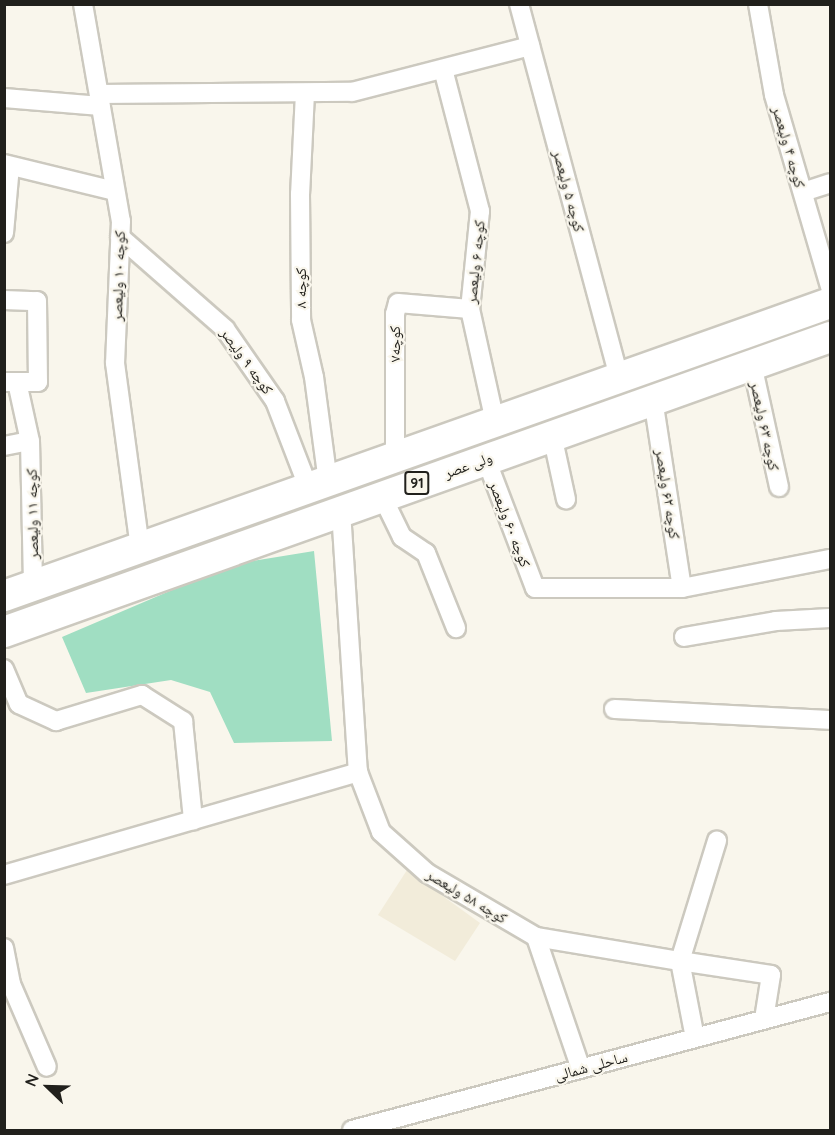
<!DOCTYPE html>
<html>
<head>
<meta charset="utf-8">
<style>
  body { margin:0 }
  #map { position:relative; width:835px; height:1135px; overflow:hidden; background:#f9f6ec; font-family:Quicksand,"Noto Naskh Arabic",sans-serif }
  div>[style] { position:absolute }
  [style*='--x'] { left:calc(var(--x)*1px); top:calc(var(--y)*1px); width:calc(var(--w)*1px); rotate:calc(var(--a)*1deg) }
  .built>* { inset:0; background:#f2ecda }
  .green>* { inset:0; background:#a0dec2 }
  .roads { filter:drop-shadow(2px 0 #ccc9bf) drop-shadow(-2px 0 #ccc9bf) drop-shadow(0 2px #ccc9bf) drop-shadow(0 -2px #ccc9bf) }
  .minor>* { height:18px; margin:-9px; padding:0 9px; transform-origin:9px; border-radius:9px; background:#fff }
  .primary>* { height:30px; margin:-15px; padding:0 15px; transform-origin:15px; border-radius:15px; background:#fff }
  span { translate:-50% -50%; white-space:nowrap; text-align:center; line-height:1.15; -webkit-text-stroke:4.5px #f9f6ec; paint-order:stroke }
  .shield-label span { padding:2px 4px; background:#f9f6ec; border:2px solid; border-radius:4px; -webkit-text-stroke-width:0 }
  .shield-label { font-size:14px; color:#21201c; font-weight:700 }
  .street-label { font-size:15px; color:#21201c }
  .frame { position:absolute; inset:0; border:6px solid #21201c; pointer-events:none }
  .north { position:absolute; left:18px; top:1057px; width:60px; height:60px; -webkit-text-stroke:4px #f9f6ec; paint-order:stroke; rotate:293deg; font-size:16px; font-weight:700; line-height:24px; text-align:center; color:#21201c }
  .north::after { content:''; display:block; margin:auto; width:21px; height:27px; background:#21201c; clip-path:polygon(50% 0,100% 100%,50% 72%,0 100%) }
</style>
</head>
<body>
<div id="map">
  <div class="built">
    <div style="clip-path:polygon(407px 870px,480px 923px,455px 961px,378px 915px)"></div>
  </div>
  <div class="green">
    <div style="clip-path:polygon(314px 551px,332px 741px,234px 743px,210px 692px,171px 680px,86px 693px,62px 637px,233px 564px)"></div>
  </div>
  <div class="roads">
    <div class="minor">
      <div style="--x:83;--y:4;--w:220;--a:80.1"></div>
      <div style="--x:121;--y:221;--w:142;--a:92.4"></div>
      <div style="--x:115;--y:363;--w:188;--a:82.3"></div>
      <div style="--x:519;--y:4;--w:387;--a:75"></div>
      <div style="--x:758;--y:4;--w:92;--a:80"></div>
      <div style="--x:774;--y:95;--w:200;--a:73.7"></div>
      <div style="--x:443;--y:69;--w:147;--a:75.4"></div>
      <div style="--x:480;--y:211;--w:99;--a:95.8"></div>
      <div style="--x:470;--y:309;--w:116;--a:77.5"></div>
      <div style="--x:305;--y:93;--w:101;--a:92.8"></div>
      <div style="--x:300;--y:194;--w:126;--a:89.5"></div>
      <div style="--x:301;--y:320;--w:58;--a:77.2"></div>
      <div style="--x:314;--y:377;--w:106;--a:82.4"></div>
      <div style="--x:99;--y:94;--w:253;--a:-0.5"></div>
      <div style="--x:352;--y:92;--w:184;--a:-14.5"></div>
      <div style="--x:4;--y:98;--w:97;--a:4.7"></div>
      <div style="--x:4;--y:164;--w:114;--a:13.7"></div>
      <div style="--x:803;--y:192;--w:28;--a:-18"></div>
      <div style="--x:4;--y:233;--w:67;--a:-84.9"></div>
      <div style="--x:120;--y:237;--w:140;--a:41.2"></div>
      <div style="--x:225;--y:329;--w:88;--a:55.2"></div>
      <div style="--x:275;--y:401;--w:94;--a:68.9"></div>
      <div style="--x:4;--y:300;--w:33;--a:2"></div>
      <div style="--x:37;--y:301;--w:81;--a:89.3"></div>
      <div style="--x:38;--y:382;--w:21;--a:180"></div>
      <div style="--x:752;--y:364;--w:126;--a:77.6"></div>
      <div style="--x:4;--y:382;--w:13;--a:0"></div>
      <div style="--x:17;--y:382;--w:60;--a:77.6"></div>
      <div style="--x:30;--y:441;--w:145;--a:88.8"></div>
      <div style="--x:653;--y:399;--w:191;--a:81.3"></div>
      <div style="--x:552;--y:435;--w:66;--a:77.7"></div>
      <div style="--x:4;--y:446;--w:26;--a:-11"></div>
      <div style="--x:395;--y:458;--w:144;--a:-90"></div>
      <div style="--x:395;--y:314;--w:11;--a:-75"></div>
      <div style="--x:398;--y:303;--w:72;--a:4.8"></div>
      <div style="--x:486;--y:459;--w:138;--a:69.2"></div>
      <div style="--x:535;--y:588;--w:147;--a:0"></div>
      <div style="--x:682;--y:588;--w:151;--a:-11.1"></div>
      <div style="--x:382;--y:496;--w:46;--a:64"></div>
      <div style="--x:402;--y:537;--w:29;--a:34"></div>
      <div style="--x:426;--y:553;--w:81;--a:68.2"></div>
      <div style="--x:341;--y:511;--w:262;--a:86.3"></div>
      <div style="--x:358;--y:772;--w:64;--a:69"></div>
      <div style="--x:381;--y:832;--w:62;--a:41.7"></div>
      <div style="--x:427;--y:873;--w:126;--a:30.4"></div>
      <div style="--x:536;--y:937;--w:139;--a:71.2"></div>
      <div style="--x:684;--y:637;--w:93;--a:-9.9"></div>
      <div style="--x:776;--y:621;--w:54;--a:-3.2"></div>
      <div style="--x:4;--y:669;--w:38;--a:67"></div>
      <div style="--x:19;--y:704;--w:41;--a:24.7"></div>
      <div style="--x:56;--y:721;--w:90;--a:-16.8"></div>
      <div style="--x:142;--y:695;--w:49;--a:32.4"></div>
      <div style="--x:183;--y:721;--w:100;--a:84.2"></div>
      <div style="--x:614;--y:709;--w:216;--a:2.9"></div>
      <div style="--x:4;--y:875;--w:369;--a:-16.2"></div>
      <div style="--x:536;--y:937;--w:146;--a:9.5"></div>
      <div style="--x:680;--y:961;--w:126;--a:-72.9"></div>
      <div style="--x:4;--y:948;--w:37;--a:79"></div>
      <div style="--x:11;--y:984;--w:90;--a:66.6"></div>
      <div style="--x:695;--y:1038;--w:78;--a:-101"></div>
      <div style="--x:680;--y:961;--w:92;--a:8.7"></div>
      <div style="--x:771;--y:975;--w:45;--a:99"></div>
      <div style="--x:352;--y:1130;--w:495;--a:-15"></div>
    </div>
    <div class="primary">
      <div style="--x:4;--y:596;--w:876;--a:-19.53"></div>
      <div style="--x:4;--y:632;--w:877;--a:-19.65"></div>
    </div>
  </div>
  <div class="shield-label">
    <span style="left:417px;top:483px">91</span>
  </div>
  <div class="street-label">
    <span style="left:789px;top:147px;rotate:74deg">کوچه ۴ ولیعصر</span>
    <span style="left:569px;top:191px;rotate:75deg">کوچه ۵ ولیعصر</span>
    <span style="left:475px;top:262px;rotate:-84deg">کوچه ۶ ولیعصر</span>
    <span style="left:118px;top:276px;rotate:-88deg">کوچه ۱۰ ولیعصر</span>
    <span style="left:301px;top:288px;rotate:-90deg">کوچه ۸</span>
    <span style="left:395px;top:344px;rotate:-90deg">کوچه۷</span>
    <span style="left:247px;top:361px;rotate:54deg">کوچه ۹ ولیصر</span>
    <span style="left:765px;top:426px;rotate:78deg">کوچه ۶۳ ولیعصر</span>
    <span style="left:468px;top:465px;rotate:-20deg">ولی عصر</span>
    <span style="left:668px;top:494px;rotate:81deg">کوچه ۶۲ ولیعصر</span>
    <span style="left:32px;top:514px;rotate:-91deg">کوچه ۱۱ ولیعصر</span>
    <span style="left:510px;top:524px;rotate:69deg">کوچه ۶۰ ولیعصر</span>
    <span style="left:467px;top:896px;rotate:31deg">کوچه ۵۸ ولیعصر</span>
    <span style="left:591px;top:1066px;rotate:-15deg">ساحلی شمالی</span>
  </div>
  <div class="frame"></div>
  <div class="north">N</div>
</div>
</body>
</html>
